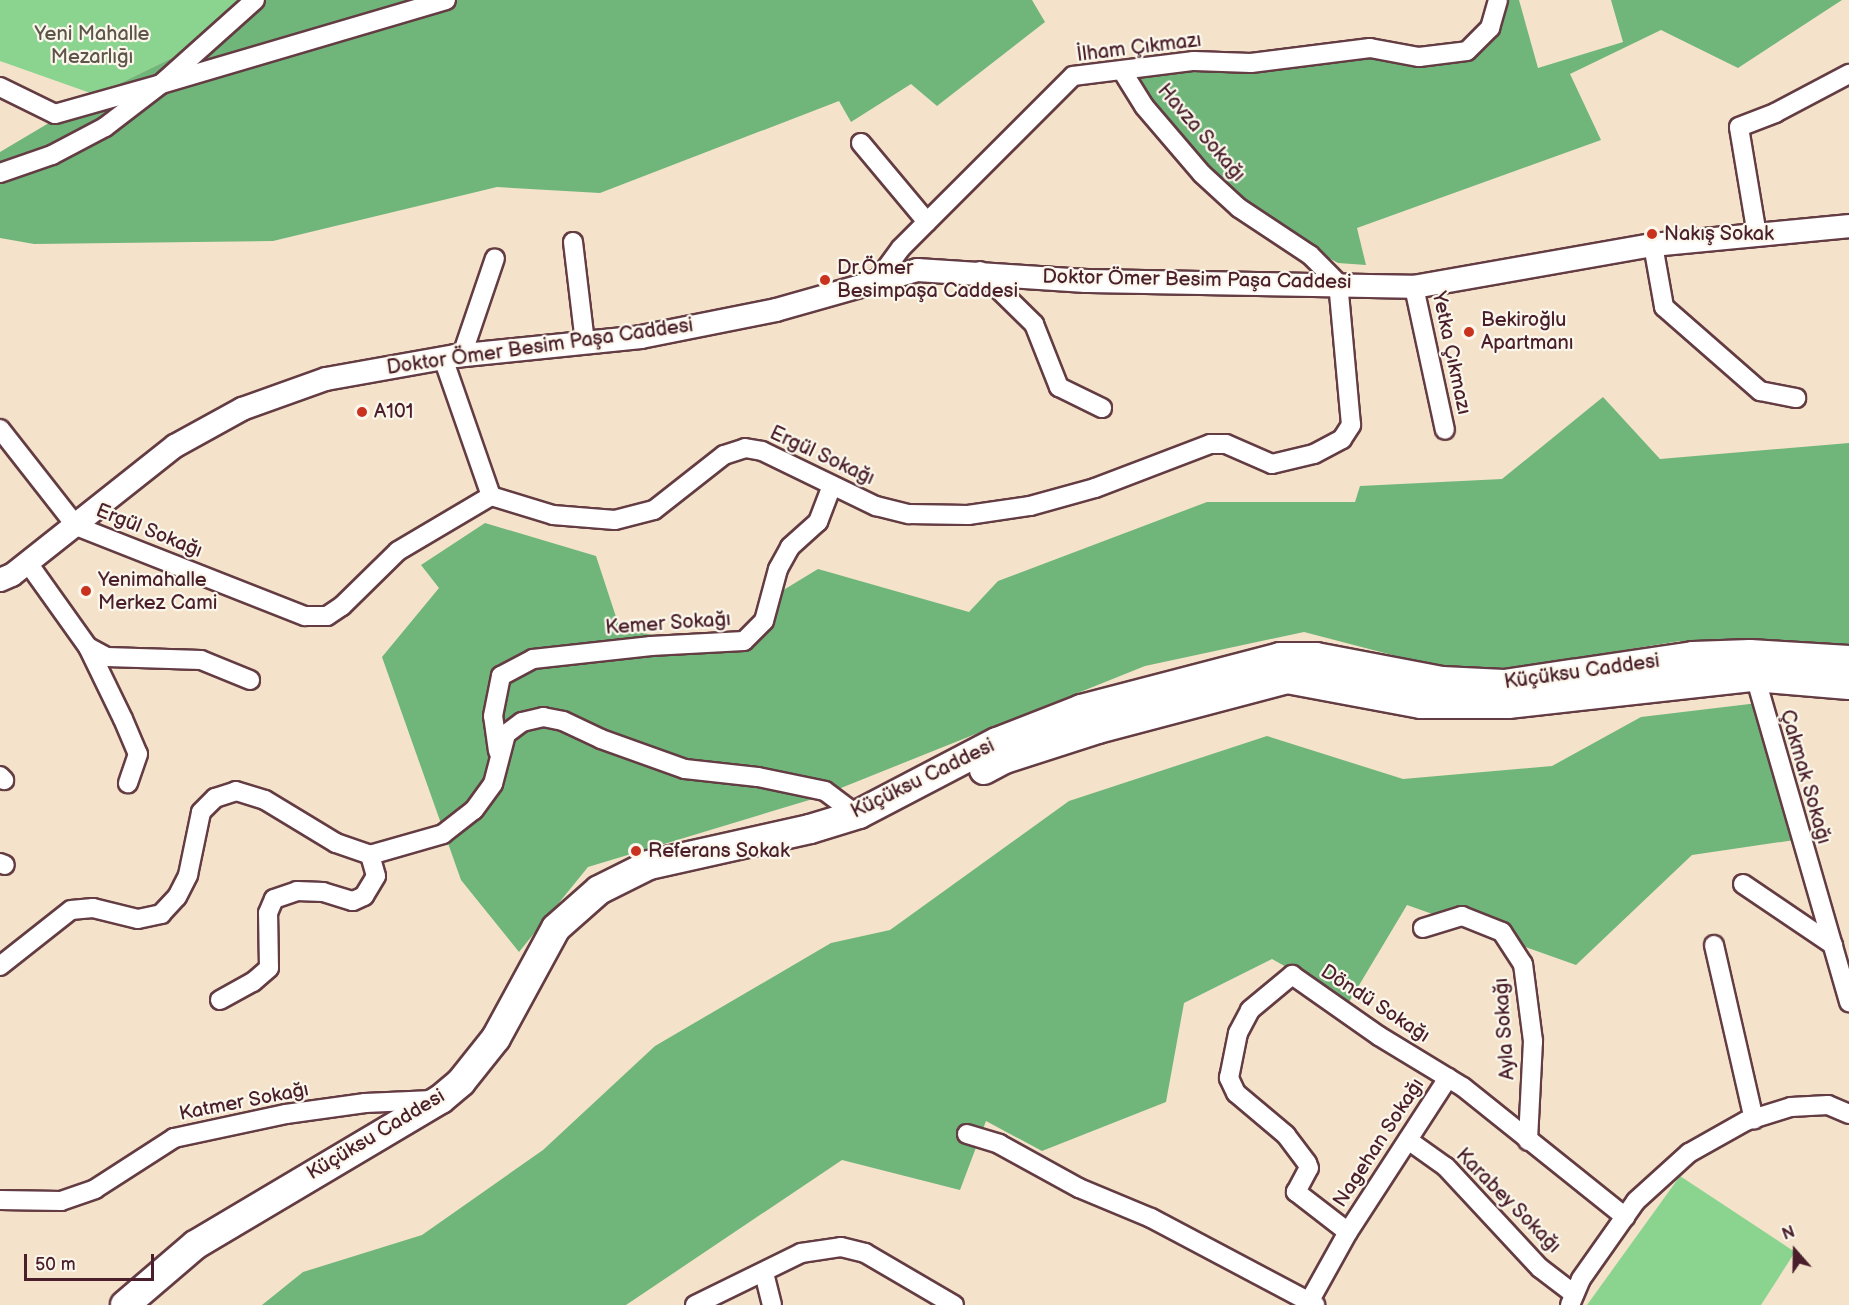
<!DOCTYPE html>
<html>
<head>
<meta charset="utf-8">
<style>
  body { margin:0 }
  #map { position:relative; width:1849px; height:1305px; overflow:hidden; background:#f4e3ca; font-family:"Balsamiq Sans",sans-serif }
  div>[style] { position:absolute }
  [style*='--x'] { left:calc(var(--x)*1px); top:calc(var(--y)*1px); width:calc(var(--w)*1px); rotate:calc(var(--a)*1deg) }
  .green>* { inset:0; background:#8bd48f }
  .forest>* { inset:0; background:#70b67a }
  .roads { filter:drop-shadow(2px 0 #643c43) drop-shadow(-2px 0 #643c43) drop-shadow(0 2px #643c43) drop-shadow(0 -2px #643c43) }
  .minor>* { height:18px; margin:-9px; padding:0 9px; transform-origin:9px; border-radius:9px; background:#fff }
  .tertiary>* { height:22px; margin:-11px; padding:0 11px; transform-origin:11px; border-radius:11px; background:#fff }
  .primary>* { height:28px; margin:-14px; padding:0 14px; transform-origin:14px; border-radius:14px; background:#fff }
  .dots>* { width:16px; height:16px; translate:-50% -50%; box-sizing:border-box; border:3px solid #fbf7ec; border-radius:50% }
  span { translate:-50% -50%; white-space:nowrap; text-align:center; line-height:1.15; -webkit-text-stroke:4.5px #fbf7ec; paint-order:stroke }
  .park-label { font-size:20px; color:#5e5549 }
  .street-label { font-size:20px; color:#4a1f2b }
  .poi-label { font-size:20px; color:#4a1f2b }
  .left { translate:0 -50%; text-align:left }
  .north { position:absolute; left:1765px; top:1221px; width:60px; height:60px; -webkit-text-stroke:4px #fbf7ec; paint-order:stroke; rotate:340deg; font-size:16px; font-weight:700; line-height:24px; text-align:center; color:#4a1f2b }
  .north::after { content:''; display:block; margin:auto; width:21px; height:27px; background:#4a1f2b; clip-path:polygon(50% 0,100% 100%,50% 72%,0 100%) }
  .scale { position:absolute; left:24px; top:1254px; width:130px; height:27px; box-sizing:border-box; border:3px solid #4a1f2b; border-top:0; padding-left:8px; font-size:18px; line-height:21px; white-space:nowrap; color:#4a1f2b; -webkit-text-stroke:4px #fbf7ec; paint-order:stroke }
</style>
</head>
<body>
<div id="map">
  <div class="green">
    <div style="clip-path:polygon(0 0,239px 0,178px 55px,96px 95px,0 61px)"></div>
    <div style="clip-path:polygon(1680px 1176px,1795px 1252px,1761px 1305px,1587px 1305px)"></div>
  </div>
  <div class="forest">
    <div style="clip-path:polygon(239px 0,1032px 0,1045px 22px,937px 106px,911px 84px,851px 122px,839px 101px,600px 193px,497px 187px,273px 241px,34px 244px,0 238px,0 152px,96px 95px,178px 55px)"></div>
    <div style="clip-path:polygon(1494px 0,1519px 0,1538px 68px,1623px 42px,1611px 0,1842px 0,1738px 68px,1661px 30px,1570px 74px,1601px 140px,1357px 228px,1366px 265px,1338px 263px,1235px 206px,1120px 64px,1370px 43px,1430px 55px,1485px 36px)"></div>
    <div style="clip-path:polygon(1603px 397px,1660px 459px,1849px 443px,1849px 646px,1680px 641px,1469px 675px,1304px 632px,1145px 666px,816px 798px,588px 867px,519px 952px,461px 880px,382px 657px,439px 588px,421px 565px,485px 523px,596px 556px,620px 629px,665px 637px,741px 635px,762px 603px,818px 569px,969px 612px,998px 581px,1207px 502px,1355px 502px,1360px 486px,1502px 479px)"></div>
    <div style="clip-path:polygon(1758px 703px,1808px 838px,1692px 855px,1576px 965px,1407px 905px,1349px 1002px,1272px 959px,1184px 1003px,1166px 1102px,1042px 1151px,986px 1121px,960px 1190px,842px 1160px,626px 1305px,262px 1305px,303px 1272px,422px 1235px,543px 1150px,655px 1046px,831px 943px,890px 930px,1069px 801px,1267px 736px,1403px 779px,1552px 766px,1641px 717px)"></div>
  </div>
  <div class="roads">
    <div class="minor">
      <div style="--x:0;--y:87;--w:61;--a:26.1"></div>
      <div style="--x:55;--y:114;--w:110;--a:-15.8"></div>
      <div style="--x:161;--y:84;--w:126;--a:-41.8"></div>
      <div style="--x:861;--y:143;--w:103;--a:50.1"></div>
      <div style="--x:0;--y:173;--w:55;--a:-19.1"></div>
      <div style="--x:52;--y:155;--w:60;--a:-27.8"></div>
      <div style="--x:105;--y:127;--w:71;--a:-37.5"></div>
      <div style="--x:161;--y:84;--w:297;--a:-16.4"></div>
      <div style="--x:1757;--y:235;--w:109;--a:-99.5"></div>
      <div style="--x:1739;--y:127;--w:39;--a:-21"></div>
      <div style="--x:1775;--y:113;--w:84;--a:-27.8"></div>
      <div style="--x:573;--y:242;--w:102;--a:83.2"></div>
      <div style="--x:1653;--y:245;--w:63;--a:79.9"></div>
      <div style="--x:1664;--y:307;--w:128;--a:41.2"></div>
      <div style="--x:1760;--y:391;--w:37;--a:11"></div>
      <div style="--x:980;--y:271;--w:76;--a:44.5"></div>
      <div style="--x:1034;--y:324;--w:68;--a:68.4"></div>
      <div style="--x:1059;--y:387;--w:48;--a:26"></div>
      <div style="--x:876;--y:282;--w:42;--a:-53.7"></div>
      <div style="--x:901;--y:248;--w:243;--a:-45"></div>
      <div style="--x:1073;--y:76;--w:122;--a:-7.1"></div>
      <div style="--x:1194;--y:61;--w:57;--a:2"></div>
      <div style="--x:1251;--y:63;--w:120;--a:-7.2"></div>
      <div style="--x:1370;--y:48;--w:50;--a:10.4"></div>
      <div style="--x:1419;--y:57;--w:48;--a:-7.1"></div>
      <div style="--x:1467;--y:51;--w:33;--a:-45"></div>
      <div style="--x:1490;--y:28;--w:29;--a:-74"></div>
      <div style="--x:1414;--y:287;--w:146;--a:77.8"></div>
      <div style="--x:462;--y:355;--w:102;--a:-71.2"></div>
      <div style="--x:443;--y:358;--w:146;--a:70.8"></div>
      <div style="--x:0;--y:429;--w:123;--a:51.9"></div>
      <div style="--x:76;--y:526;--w:246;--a:21.5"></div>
      <div style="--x:305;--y:616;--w:22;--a:0"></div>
      <div style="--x:327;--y:616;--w:18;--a:-34"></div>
      <div style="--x:342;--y:606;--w:78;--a:-44.5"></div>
      <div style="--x:398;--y:551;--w:108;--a:-30.6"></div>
      <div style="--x:491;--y:496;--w:65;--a:17"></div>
      <div style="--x:553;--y:515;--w:62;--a:4.6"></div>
      <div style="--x:615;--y:520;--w:40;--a:-14.4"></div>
      <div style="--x:654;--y:510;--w:89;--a:-38.2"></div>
      <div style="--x:724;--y:455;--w:22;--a:-18"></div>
      <div style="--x:745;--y:448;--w:17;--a:10"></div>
      <div style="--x:762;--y:451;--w:127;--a:25.8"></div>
      <div style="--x:876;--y:506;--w:34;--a:14"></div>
      <div style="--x:909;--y:514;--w:59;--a:1"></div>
      <div style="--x:968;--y:515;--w:63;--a:-8.3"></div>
      <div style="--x:1030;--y:506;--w:67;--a:-15.5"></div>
      <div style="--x:1095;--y:488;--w:123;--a:-20.9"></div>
      <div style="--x:1210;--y:444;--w:16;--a:0"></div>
      <div style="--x:1226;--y:444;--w:50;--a:23.5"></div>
      <div style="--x:1272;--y:464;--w:43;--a:-13.4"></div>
      <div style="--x:1314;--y:454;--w:32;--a:-28"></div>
      <div style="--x:1342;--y:439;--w:17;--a:-57"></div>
      <div style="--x:1351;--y:425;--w:143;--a:-95.2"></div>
      <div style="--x:1338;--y:283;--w:40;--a:-135"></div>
      <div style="--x:1310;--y:255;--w:85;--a:-146.5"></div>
      <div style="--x:1239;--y:208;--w:50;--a:-137.4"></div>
      <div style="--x:1202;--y:174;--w:89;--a:-130.5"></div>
      <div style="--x:1144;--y:106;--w:40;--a:-122"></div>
      <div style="--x:28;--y:563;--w:103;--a:54.5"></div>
      <div style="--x:88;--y:647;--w:80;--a:64.1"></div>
      <div style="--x:123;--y:719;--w:38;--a:67"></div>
      <div style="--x:138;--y:754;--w:31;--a:109"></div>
      <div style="--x:88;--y:647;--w:21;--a:28"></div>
      <div style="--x:107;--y:657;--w:94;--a:1.8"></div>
      <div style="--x:201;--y:660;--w:53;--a:22.2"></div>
      <div style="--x:1753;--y:669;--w:347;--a:73.9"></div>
      <div style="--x:498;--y:751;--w:35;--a:-98"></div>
      <div style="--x:493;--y:716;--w:41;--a:-78.7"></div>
      <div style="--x:501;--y:676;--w:36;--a:-28"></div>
      <div style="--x:533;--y:659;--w:119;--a:-6.3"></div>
      <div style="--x:651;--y:646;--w:93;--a:-3.1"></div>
      <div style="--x:744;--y:641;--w:28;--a:-45"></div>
      <div style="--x:764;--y:621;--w:54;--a:-74.9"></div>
      <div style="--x:778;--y:569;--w:25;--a:-61"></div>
      <div style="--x:790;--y:547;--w:38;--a:-42"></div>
      <div style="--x:818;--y:522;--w:39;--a:-69"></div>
      <div style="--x:0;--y:776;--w:6;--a:45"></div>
      <div style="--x:0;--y:863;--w:5;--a:22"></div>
      <div style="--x:1743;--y:884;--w:109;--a:34.1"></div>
      <div style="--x:1423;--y:928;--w:41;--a:-17.1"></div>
      <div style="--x:1462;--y:916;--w:43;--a:21.8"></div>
      <div style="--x:1502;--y:932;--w:38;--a:57"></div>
      <div style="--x:1523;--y:964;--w:78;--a:82.6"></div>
      <div style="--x:1533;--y:1041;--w:100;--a:92.9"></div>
      <div style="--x:1714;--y:945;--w:179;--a:77.1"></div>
      <div style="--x:0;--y:966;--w:90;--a:-38.3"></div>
      <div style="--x:71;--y:910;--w:22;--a:-5"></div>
      <div style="--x:93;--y:908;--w:46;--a:13.7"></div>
      <div style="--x:138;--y:919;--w:24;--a:-12"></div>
      <div style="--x:161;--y:914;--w:23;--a:-47"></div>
      <div style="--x:177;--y:897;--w:25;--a:-63"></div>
      <div style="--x:188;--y:875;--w:64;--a:-78.3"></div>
      <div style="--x:201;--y:812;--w:20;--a:-45"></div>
      <div style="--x:215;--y:798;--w:22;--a:-18"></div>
      <div style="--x:236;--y:791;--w:30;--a:17"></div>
      <div style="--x:265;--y:800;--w:83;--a:31.2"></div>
      <div style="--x:336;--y:843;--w:36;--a:19"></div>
      <div style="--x:370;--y:855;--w:76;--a:-16"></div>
      <div style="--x:443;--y:834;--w:39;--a:-38"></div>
      <div style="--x:474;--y:810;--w:32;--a:-54"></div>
      <div style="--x:493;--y:784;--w:52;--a:-75.4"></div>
      <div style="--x:506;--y:734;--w:20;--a:-37"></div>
      <div style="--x:522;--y:722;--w:22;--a:-13"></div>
      <div style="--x:543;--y:717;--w:20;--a:11"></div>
      <div style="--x:563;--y:721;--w:42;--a:25.3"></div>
      <div style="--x:601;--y:739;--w:89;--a:19.7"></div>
      <div style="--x:685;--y:769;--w:73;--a:6.3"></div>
      <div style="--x:758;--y:777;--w:68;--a:11.8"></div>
      <div style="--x:825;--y:791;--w:45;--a:36.9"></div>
      <div style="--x:220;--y:1000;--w:38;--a:-29"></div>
      <div style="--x:253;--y:982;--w:21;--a:-41"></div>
      <div style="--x:269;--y:968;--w:55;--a:-91"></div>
      <div style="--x:268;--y:913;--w:15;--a:-67"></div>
      <div style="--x:274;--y:899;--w:24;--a:-19"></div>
      <div style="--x:297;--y:891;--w:26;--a:2"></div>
      <div style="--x:323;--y:892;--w:31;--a:17"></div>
      <div style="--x:353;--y:901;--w:12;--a:-24"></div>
      <div style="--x:364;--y:896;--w:23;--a:-59"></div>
      <div style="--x:376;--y:876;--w:22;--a:-106"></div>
      <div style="--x:967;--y:1134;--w:34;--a:17"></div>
      <div style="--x:999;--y:1144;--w:91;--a:28.8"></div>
      <div style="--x:1079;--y:1188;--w:78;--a:22.6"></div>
      <div style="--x:1151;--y:1218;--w:186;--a:27.9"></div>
      <div style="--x:1408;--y:1140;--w:47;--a:35.4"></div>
      <div style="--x:1446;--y:1167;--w:138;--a:47.1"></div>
      <div style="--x:1540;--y:1268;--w:43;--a:37.4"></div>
      <div style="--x:0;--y:1200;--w:61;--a:0.9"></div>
      <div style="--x:61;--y:1201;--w:36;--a:-19"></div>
      <div style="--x:95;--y:1189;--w:94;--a:-32.8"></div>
      <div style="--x:174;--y:1138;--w:115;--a:-12.1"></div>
      <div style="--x:286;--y:1114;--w:80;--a:-7.9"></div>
      <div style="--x:365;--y:1103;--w:68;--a:-2.5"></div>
      <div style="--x:1348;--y:1232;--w:184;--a:-57"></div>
      <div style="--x:764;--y:1273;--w:33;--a:76"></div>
      <div style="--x:1309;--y:1302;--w:80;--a:-60.9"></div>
      <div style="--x:1348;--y:1232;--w:66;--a:-142.4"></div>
      <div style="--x:1296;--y:1192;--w:27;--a:-62"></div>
      <div style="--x:1309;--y:1168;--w:5;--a:-112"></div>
      <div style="--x:1307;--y:1163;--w:35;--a:-127"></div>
      <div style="--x:1286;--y:1135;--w:65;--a:-140"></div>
      <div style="--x:1236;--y:1093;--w:17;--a:-115"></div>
      <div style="--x:1229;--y:1078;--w:46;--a:-78.7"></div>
      <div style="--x:1238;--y:1033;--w:26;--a:-62"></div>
      <div style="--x:1250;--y:1010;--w:55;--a:-39.8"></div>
      <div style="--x:1292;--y:975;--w:106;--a:35"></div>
      <div style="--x:1379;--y:1036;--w:98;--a:31.3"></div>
      <div style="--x:1463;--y:1087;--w:208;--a:38.7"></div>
      <div style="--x:695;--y:1305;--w:118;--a:-26.1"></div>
      <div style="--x:801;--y:1253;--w:40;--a:-8.5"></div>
      <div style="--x:841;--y:1247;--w:25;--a:14"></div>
      <div style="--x:865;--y:1253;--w:103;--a:30.3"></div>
      <div style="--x:1570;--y:1305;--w:28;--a:-67"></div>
      <div style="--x:1581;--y:1279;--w:95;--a:-54.8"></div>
      <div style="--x:1636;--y:1201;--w:72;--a:-42.2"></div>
      <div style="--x:1689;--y:1153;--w:65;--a:-29.3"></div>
      <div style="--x:1746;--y:1121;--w:47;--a:-17.3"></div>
      <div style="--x:1791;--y:1107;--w:37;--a:-3"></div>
      <div style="--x:1828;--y:1105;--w:23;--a:23"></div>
    </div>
    <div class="tertiary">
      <div style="--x:0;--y:580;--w:13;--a:-23"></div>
      <div style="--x:12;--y:575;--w:208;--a:-38.4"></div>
      <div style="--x:175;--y:446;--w:77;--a:-28.9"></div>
      <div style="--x:242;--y:409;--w:89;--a:-19.7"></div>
      <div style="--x:326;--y:379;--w:131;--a:-10.1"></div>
      <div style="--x:455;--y:356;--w:187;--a:-5.8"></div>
      <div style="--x:641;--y:337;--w:138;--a:-11.3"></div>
      <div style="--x:776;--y:310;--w:147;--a:-15.8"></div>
      <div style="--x:917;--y:270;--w:169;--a:3.7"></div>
      <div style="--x:1086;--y:281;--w:328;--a:1"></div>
      <div style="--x:1414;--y:287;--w:243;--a:-10"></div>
      <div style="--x:1653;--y:245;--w:197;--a:-5.5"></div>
    </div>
    <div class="primary">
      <div style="--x:984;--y:770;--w:24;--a:-28"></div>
      <div style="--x:1005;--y:759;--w:98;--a:-17.9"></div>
      <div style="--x:1098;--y:729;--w:196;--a:-14.8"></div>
      <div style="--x:1287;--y:679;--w:136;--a:10.6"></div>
      <div style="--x:1421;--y:704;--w:87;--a:0"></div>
      <div style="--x:1508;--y:704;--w:247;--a:-6.3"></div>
      <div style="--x:1754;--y:677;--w:95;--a:4.8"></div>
      <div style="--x:125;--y:1305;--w:92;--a:-40.6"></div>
      <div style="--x:195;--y:1245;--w:286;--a:-30.7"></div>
      <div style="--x:441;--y:1099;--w:26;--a:-40"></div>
      <div style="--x:461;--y:1082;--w:56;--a:-51.5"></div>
      <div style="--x:496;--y:1038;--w:125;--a:-61.4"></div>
      <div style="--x:556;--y:928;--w:57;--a:-41.5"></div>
      <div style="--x:599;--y:890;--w:56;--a:-26.6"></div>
      <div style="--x:649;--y:865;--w:165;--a:-12.6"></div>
      <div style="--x:810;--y:829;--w:51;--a:-17"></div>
      <div style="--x:859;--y:814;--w:156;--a:-27.6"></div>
      <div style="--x:997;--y:742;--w:90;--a:-21.4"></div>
      <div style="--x:1081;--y:709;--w:206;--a:-14.6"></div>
      <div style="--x:1280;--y:657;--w:36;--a:0"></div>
      <div style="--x:1316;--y:657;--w:128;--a:10.8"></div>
      <div style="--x:1442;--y:681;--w:62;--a:2.8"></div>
      <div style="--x:1504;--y:684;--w:191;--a:-8.4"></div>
      <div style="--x:1693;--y:656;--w:57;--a:-2"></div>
      <div style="--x:1750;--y:654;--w:99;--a:3.5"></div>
    </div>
  </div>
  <div class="dots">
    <div style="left:1652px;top:234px;background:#c8321e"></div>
    <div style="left:825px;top:280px;background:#c8321e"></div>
    <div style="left:1469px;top:332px;background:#c8321e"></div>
    <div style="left:362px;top:412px;background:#c8321e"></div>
    <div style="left:86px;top:591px;background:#c8321e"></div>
    <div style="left:636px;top:851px;background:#c8321e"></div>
  </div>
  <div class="park-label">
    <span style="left:92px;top:46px">Yeni Mahalle<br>Mezarlıḡı</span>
  </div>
  <div class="street-label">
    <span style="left:1139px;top:48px;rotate:-7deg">İlham Çıkmazı</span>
    <span style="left:1201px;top:133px;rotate:49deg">Havza Sokağı</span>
    <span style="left:1197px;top:280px;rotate:1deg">Doktor Ömer Besim Paşa Caddesi</span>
    <span style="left:540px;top:347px;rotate:-8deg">Doktor Ömer Besim Paşa Caddesi</span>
    <span style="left:1451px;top:353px;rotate:78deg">Yetka Çıkmazı</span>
    <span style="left:822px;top:456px;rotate:25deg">Ergül Sokağı</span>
    <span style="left:149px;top:531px;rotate:22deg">Ergül Sokağı</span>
    <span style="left:668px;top:624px;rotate:-4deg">Kemer Sokağı</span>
    <span style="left:1582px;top:672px;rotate:-8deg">Küçüksu Caddesi</span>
    <span style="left:1805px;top:777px;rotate:74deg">Çakmak Sokağı</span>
    <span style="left:923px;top:779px;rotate:-26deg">Küçüksu Caddesi</span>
    <span style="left:1375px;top:1004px;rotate:33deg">Döndü Sokağı</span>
    <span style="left:1505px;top:1029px;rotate:-94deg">Ayla Sokağı</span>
    <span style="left:244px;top:1102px;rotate:-11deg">Katmer Sokağı</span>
    <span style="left:376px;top:1135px;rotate:-31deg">Küçüksu Caddesi</span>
    <span style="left:1379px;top:1143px;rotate:-57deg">Nagehan Sokağı</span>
    <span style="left:1508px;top:1201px;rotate:45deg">Karabey Sokağı</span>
  </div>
  <div class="poi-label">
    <span class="left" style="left:1664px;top:234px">Nakış Sokak</span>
    <span class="left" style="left:837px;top:280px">Dr.Ömer<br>Besimpaşa Caddesi</span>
    <span class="left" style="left:1481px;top:332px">Bekiroğlu<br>Apartmanı</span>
    <span class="left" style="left:374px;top:412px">A101</span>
    <span class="left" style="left:98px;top:592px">Yenimahalle<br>Merkez Cami</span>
    <span class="left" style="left:648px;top:851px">Referans Sokak</span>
  </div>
  <div class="north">N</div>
  <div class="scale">50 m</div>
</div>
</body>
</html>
